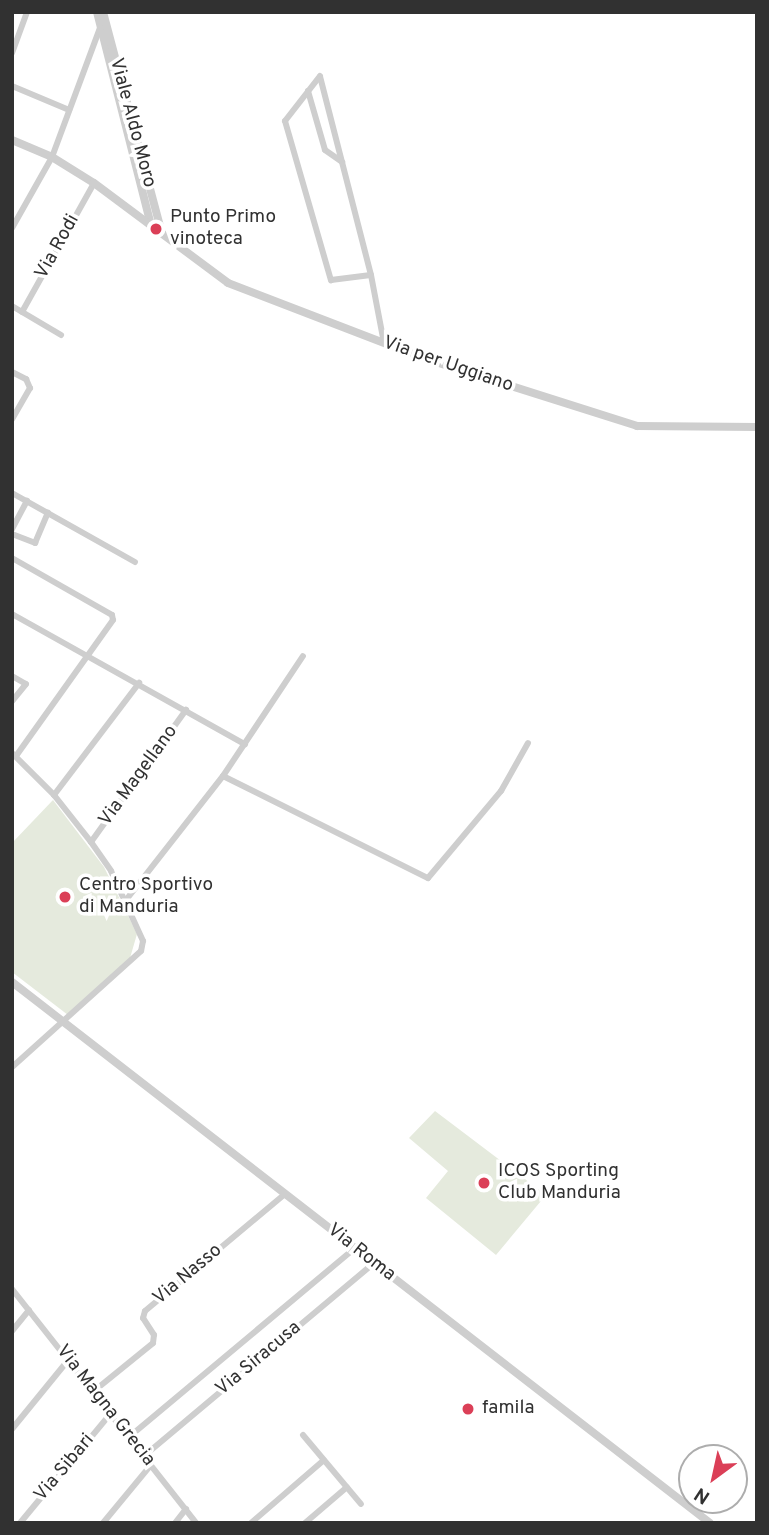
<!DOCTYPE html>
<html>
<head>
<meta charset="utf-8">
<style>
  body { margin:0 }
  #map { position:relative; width:769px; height:1535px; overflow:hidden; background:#fff; font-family:Overpass,sans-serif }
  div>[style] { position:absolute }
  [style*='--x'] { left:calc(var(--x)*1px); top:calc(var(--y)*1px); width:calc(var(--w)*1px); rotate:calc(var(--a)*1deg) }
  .green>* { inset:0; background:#e5eadd }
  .minor>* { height:6px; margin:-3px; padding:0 3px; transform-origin:3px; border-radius:3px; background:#cecece }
  .tertiary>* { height:8px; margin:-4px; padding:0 4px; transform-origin:4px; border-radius:4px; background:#cecece }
  .dots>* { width:19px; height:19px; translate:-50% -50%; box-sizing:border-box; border:4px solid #fff; border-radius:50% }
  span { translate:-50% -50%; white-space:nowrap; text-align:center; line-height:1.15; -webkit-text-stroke:7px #fff; paint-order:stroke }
  .street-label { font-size:19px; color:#313131 }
  .poi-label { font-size:19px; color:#313131 }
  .left { translate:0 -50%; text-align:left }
  .frame { position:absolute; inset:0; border:14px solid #313131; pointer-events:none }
  .north { position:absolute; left:678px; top:1444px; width:70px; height:70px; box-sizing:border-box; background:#fff; border:2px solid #adadad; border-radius:50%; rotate:213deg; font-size:19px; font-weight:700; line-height:28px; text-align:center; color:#313131 }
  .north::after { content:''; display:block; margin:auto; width:24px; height:32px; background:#db3f57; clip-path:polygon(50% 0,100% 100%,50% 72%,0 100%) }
</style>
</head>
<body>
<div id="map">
  <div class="green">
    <div style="clip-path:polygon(53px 800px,104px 867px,137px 934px,130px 958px,68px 1015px,12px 972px,12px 843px)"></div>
    <div style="clip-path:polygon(435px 1111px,546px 1195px,496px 1255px,426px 1198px,448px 1171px,409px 1138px)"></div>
  </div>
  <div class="minor">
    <div style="--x:12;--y:53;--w:44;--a:-69.9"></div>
    <div style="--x:12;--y:86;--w:62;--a:22.8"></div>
    <div style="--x:308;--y:91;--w:61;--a:73.9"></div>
    <div style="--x:325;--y:150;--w:21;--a:35"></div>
    <div style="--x:12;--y:228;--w:81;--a:-60.6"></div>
    <div style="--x:52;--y:157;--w:138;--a:-69.6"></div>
    <div style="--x:371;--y:275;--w:205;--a:-104.4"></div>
    <div style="--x:320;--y:76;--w:57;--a:127.9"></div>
    <div style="--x:285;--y:121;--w:166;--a:73.9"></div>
    <div style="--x:331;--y:280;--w:40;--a:-7.1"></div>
    <div style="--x:371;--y:275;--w:69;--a:79.2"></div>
    <div style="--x:12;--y:306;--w:57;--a:30.6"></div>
    <div style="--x:22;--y:312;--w:148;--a:-60.8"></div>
    <div style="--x:12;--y:372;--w:16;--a:27"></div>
    <div style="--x:26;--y:379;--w:10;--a:66"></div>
    <div style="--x:30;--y:388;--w:36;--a:120"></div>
    <div style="--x:12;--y:493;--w:141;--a:29.3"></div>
    <div style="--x:12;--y:529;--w:32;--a:-62"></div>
    <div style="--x:12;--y:534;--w:25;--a:21"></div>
    <div style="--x:35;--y:543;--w:33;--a:-67"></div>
    <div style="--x:12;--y:558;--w:115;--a:29.7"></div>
    <div style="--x:112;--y:615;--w:5;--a:79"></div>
    <div style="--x:113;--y:620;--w:167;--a:125.5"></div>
    <div style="--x:12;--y:614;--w:267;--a:29.2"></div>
    <div style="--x:12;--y:676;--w:16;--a:30"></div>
    <div style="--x:26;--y:684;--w:22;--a:129"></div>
    <div style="--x:12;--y:753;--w:59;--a:45"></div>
    <div style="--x:54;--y:795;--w:60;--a:51.8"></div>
    <div style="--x:91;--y:842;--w:35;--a:55"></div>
    <div style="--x:111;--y:871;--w:77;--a:65.4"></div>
    <div style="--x:143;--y:941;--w:10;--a:101"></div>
    <div style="--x:141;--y:951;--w:173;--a:138"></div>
    <div style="--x:223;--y:776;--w:229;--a:26.5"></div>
    <div style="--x:428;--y:878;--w:114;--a:-50"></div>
    <div style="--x:501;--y:791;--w:55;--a:-60.6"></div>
    <div style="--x:54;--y:795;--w:141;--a:-52.8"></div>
    <div style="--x:91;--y:842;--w:163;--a:-54.3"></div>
    <div style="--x:126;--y:900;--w:157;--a:-52"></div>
    <div style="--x:223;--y:776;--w:144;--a:-56.3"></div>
    <div style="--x:12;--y:1289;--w:298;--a:51.8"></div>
    <div style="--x:12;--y:1331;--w:27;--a:-51"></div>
    <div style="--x:94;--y:1391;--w:76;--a:-39.1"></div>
    <div style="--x:153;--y:1343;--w:8;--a:-83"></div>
    <div style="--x:154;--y:1335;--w:20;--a:-123"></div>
    <div style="--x:143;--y:1318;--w:7;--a:-74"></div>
    <div style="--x:145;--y:1311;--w:182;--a:-39.9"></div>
    <div style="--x:12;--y:1429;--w:90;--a:-50.8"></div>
    <div style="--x:303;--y:1435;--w:90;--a:50"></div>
    <div style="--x:129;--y:1437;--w:295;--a:-39.9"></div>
    <div style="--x:144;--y:1456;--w:300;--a:-40"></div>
    <div style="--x:20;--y:1523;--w:143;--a:-50.4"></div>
    <div style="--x:103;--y:1523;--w:75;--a:-50.4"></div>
    <div style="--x:175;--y:1523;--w:18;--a:-52"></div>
    <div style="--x:251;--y:1523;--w:96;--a:-40.8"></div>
    <div style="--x:305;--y:1523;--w:55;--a:-40.6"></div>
  </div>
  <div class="tertiary">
    <div style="--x:97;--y:12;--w:220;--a:75.8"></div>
    <div style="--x:103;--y:12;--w:229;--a:75.1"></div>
    <div style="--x:12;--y:140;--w:43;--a:23"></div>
    <div style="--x:52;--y:157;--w:49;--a:31.8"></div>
    <div style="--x:94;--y:183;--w:167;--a:36.7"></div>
    <div style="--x:228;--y:283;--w:209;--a:21"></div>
    <div style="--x:423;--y:358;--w:225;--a:17.6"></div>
    <div style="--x:637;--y:426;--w:120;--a:0.5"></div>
    <div style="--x:12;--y:982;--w:883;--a:37.78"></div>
  </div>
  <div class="dots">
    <div style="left:156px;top:229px;background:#db3f57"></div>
    <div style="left:65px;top:897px;background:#db3f57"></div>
    <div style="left:484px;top:1183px;background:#db3f57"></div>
    <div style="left:468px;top:1409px;background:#db3f57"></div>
  </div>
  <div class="street-label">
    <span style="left:132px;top:123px;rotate:75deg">Viale Aldo Moro</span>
    <span style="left:58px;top:247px;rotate:-61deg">Via Rodi</span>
    <span style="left:448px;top:365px;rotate:19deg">Via per Uggiano</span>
    <span style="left:139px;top:776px;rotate:-54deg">Via Magellano</span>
    <span style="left:361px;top:1253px;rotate:38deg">Via Roma</span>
    <span style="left:188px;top:1275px;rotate:-40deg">Via Nasso</span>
    <span style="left:259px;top:1359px;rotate:-40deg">Via Siracusa</span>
    <span style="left:105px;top:1406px;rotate:52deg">Via Magna Grecia</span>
    <span style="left:65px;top:1468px;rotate:-50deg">Via Sibari</span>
  </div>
  <div class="poi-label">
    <span class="left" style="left:170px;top:229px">Punto Primo<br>vinoteca</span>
    <span class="left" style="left:79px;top:897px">Centro Sportivo<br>di Manduria</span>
    <span class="left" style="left:498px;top:1183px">ICOS Sporting<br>Club Manduria</span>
    <span class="left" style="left:482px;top:1409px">famila</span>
  </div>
  <div class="frame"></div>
  <div class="north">N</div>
</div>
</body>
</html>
